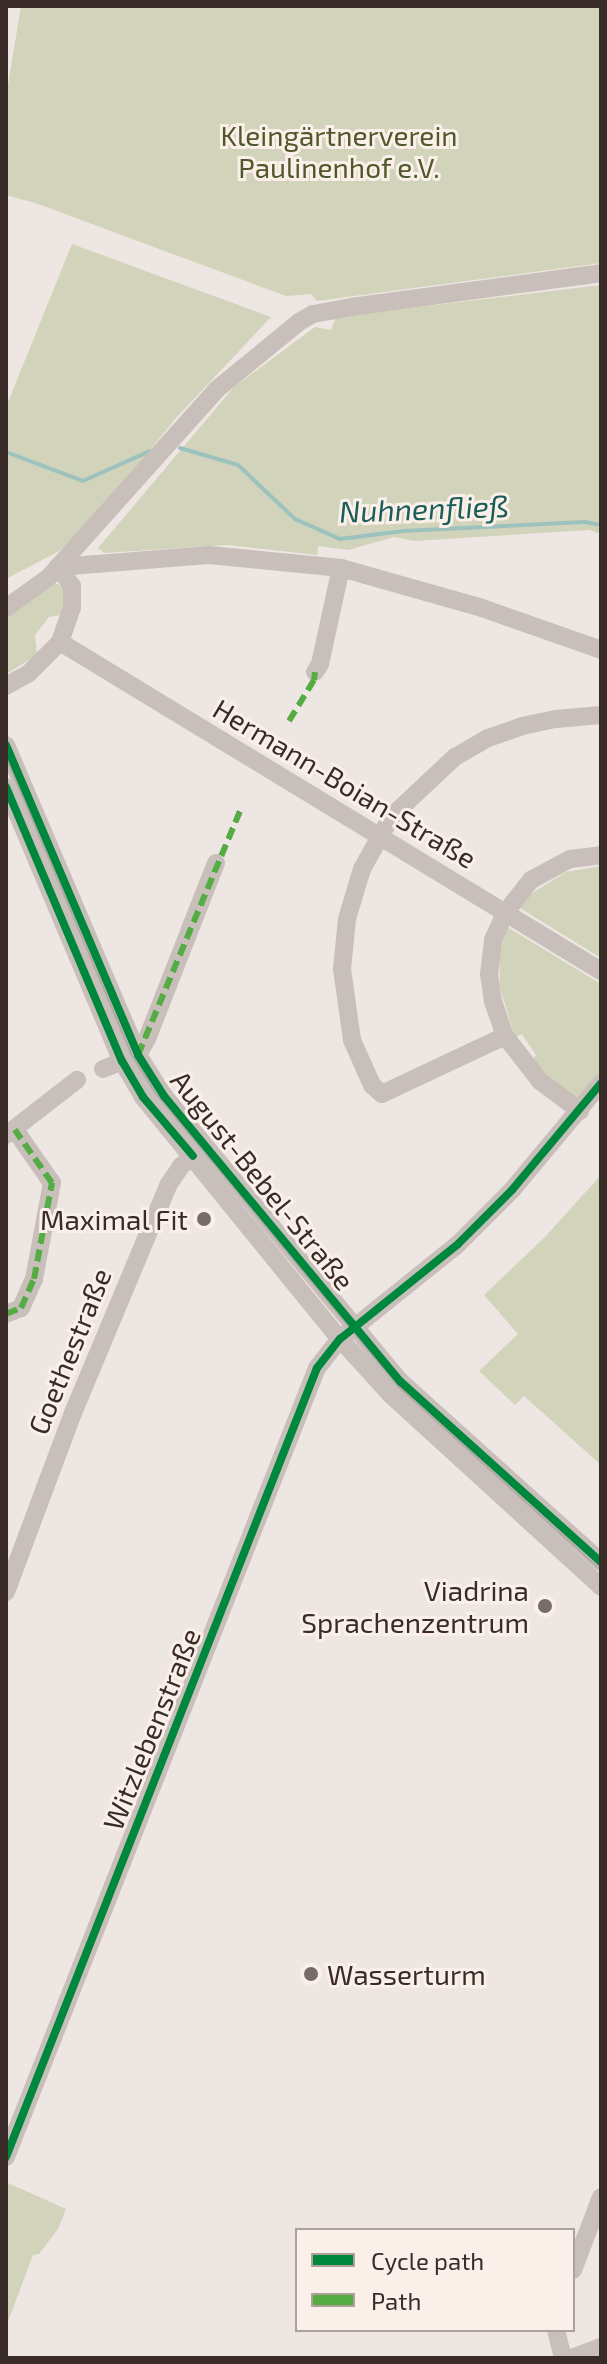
<!DOCTYPE html>
<html>
<head>
<meta charset="utf-8">
<style>
  body { margin:0 }
  #map { position:relative; width:607px; height:2364px; overflow:hidden; background:#eee6e2; font-family:"Exo 2",sans-serif }
  div>[style] { position:absolute }
  [style*='--x'] { left:calc(var(--x)*1px); top:calc(var(--y)*1px); width:calc(var(--w)*1px); rotate:calc(var(--a)*1deg) }
  .green>* { inset:0; background:#d2d3bb }
  .stream>* { height:4px; margin:-2px; padding:0 2px; transform-origin:2px; border-radius:2px; background:#9cc2bd }
  .minor>* { height:18px; margin:-9px; padding:0 9px; transform-origin:9px; border-radius:9px; background:#c8bfba }
  .tram>* { height:2px; margin:-1px; padding:0 1px; transform-origin:1px; border-radius:1px; background:#afa8a5 }
  .quiet>* { height:6px; margin-top:-3px; transform-origin:0; background:repeating-linear-gradient(90deg,#55ab44 0 12px,transparent 0 18px) }
  .cycleway>* { height:8px; margin:-4px; padding:0 4px; transform-origin:4px; border-radius:4px; background:#00873e }
  .dots>* { width:22px; height:22px; translate:-50% -50%; box-sizing:border-box; border:4px solid #fbf0e9; border-radius:50% }
  span { translate:-50% -50%; white-space:nowrap; text-align:center; line-height:1.15; -webkit-text-stroke:6px #fbf0e9; paint-order:stroke }
  .park-label { font-size:28px; color:#4e582a }
  .street-label { font-size:28px; color:#392b28 }
  .poi-label { font-size:28px; color:#392b28 }
  .right { translate:-100% -50%; text-align:right }
  .left { translate:0 -50%; text-align:left }
  .water-label { font-size:30px; color:#1b5d58; font-style:italic }
  .frame { position:absolute; inset:0; border:8px solid #392b28; pointer-events:none }
  .legend { position:absolute; left:295px; top:2228px; width:280px; height:104px; box-sizing:border-box; background:#fbf0e9; border:2px solid #ada19c; margin:0; padding:10px 14px; list-style:none; font-size:24px; color:#392b28 }
  .legend li { display:flex; align-items:center; gap:16px; height:40px }
  .legend b { width:40px; border:2px solid #ada19c }
</style>
</head>
<body>
<div id="map">
  <div class="green">
    <div style="clip-path:polygon(21px 6px,601px 6px,601px 263px,317px 301px,311px 294px,286px 296px,38px 204px,6px 195px,6px 97px)"></div>
    <div style="clip-path:polygon(72px 244px,271px 317px,176px 418px,87px 528px,59px 551px,6px 579px,6px 407px)"></div>
    <div style="clip-path:polygon(601px 285px,601px 534px,589px 530px,415px 541px,394px 537px,348px 550px,318px 546px,317px 555px,228px 545px,105px 553px,98px 548px,234px 387px,315px 327px,331px 330px,336px 317px)"></div>
    <div style="clip-path:polygon(52px 584px,58px 584px,65px 590px,61px 615px,49px 617px,35px 635px,37px 655px,6px 674px,6px 616px)"></div>
    <div style="clip-path:polygon(601px 866px,601px 958px,520px 908px,529px 895px,566px 872px)"></div>
    <div style="clip-path:polygon(507px 927px,601px 984px,601px 1072px,577px 1102px,532px 1061px,536px 1055px,522px 1034px,515px 1037px,500px 988px,499px 953px)"></div>
    <div style="clip-path:polygon(601px 1175px,601px 1465px,524px 1396px,515px 1405px,479px 1371px,518px 1334px,484px 1295px,544px 1238px)"></div>
    <div style="clip-path:polygon(8px 2183px,66px 2209px,58px 2229px,39px 2254px,33px 2255px,6px 2327px)"></div>
  </div>
  <div class="stream">
    <div style="--x:180;--y:448;--w:60;--a:16.3"></div>
    <div style="--x:238;--y:465;--w:79;--a:43.5"></div>
    <div style="--x:295;--y:519;--w:49;--a:24"></div>
    <div style="--x:340;--y:539;--w:64;--a:-7.2"></div>
    <div style="--x:403;--y:531;--w:182;--a:-2.8"></div>
    <div style="--x:585;--y:522;--w:16;--a:11"></div>
    <div style="--x:6;--y:452;--w:82;--a:20.6"></div>
    <div style="--x:83;--y:481;--w:73;--a:-24.1"></div>
  </div>
  <div class="minor">
    <div style="--x:58;--y:567;--w:151;--a:-4.5"></div>
    <div style="--x:209;--y:555;--w:133;--a:5.6"></div>
    <div style="--x:341;--y:568;--w:147;--a:15.8"></div>
    <div style="--x:482;--y:608;--w:126;--a:19.4"></div>
    <div style="--x:6;--y:608;--w:53;--a:-35.8"></div>
    <div style="--x:49;--y:577;--w:251;--a:-48.2"></div>
    <div style="--x:216;--y:390;--w:107;--a:-39.3"></div>
    <div style="--x:299;--y:322;--w:16;--a:-30"></div>
    <div style="--x:313;--y:314;--w:39;--a:-10"></div>
    <div style="--x:351;--y:307;--w:252;--a:-7.7"></div>
    <div style="--x:60;--y:642;--w:633;--a:31.31"></div>
    <div style="--x:315;--y:672;--w:9;--a:-58"></div>
    <div style="--x:320;--y:664;--w:98;--a:-77.7"></div>
    <div style="--x:6;--y:686;--w:26;--a:-29"></div>
    <div style="--x:29;--y:673;--w:44;--a:-45"></div>
    <div style="--x:60;--y:642;--w:36;--a:-71"></div>
    <div style="--x:72;--y:608;--w:22;--a:-90"></div>
    <div style="--x:72;--y:586;--w:24;--a:-126"></div>
    <div style="--x:6;--y:745;--w:337;--a:66.9"></div>
    <div style="--x:138;--y:1055;--w:49;--a:57.6"></div>
    <div style="--x:164;--y:1096;--w:371;--a:50.4"></div>
    <div style="--x:401;--y:1382;--w:269;--a:42"></div>
    <div style="--x:6;--y:787;--w:298;--a:67.1"></div>
    <div style="--x:122;--y:1061;--w:42;--a:59.7"></div>
    <div style="--x:143;--y:1097;--w:312;--a:50.9"></div>
    <div style="--x:340;--y:1339;--w:74;--a:47.7"></div>
    <div style="--x:390;--y:1394;--w:286;--a:42.4"></div>
    <div style="--x:505;--y:1036;--w:136;--a:154.8"></div>
    <div style="--x:382;--y:1094;--w:13;--a:-138"></div>
    <div style="--x:372;--y:1085;--w:49;--a:-114"></div>
    <div style="--x:352;--y:1040;--w:72;--a:-98"></div>
    <div style="--x:342;--y:969;--w:50;--a:-84.3"></div>
    <div style="--x:347;--y:919;--w:52;--a:-73.3"></div>
    <div style="--x:362;--y:869;--w:60;--a:-60.9"></div>
    <div style="--x:391;--y:817;--w:88;--a:-43.2"></div>
    <div style="--x:455;--y:757;--w:38;--a:-30"></div>
    <div style="--x:488;--y:738;--w:36;--a:-19"></div>
    <div style="--x:522;--y:726;--w:35;--a:-12"></div>
    <div style="--x:556;--y:719;--w:45;--a:-5.1"></div>
    <div style="--x:103;--y:1069;--w:38;--a:-22"></div>
    <div style="--x:138;--y:1055;--w:18;--a:-61"></div>
    <div style="--x:147;--y:1039;--w:189;--a:-68.6"></div>
    <div style="--x:580;--y:1111;--w:50;--a:-143.1"></div>
    <div style="--x:540;--y:1081;--w:57;--a:-127.9"></div>
    <div style="--x:505;--y:1036;--w:36;--a:-109"></div>
    <div style="--x:493;--y:1002;--w:28;--a:-98"></div>
    <div style="--x:489;--y:974;--w:34;--a:-83"></div>
    <div style="--x:493;--y:940;--w:30;--a:-66"></div>
    <div style="--x:505;--y:913;--w:42;--a:-51.8"></div>
    <div style="--x:531;--y:880;--w:44;--a:-28.3"></div>
    <div style="--x:570;--y:859;--w:31;--a:-7"></div>
    <div style="--x:6;--y:1135;--w:90;--a:-37.8"></div>
    <div style="--x:6;--y:1314;--w:16;--a:-22"></div>
    <div style="--x:21;--y:1308;--w:32;--a:-66"></div>
    <div style="--x:34;--y:1279;--w:98;--a:-79.4"></div>
    <div style="--x:52;--y:1183;--w:65;--a:-124.9"></div>
    <div style="--x:6;--y:1592;--w:191;--a:-69.5"></div>
    <div style="--x:73;--y:1413;--w:248;--a:-67.3"></div>
    <div style="--x:169;--y:1184;--w:22;--a:-56"></div>
    <div style="--x:181;--y:1166;--w:24;--a:-38"></div>
    <div style="--x:6;--y:2157;--w:848;--a:-68.49"></div>
    <div style="--x:317;--y:1368;--w:37;--a:-52"></div>
    <div style="--x:340;--y:1339;--w:151;--a:-38.8"></div>
    <div style="--x:458;--y:1244;--w:76;--a:-45"></div>
    <div style="--x:512;--y:1190;--w:139;--a:-50.2"></div>
    <div style="--x:573;--y:2270;--w:78;--a:-69"></div>
    <div style="--x:556;--y:2330;--w:29;--a:76"></div>
    <div style="--x:572;--y:2358;--w:31;--a:-21"></div>
  </div>
  <div class="tram">
    <div style="--x:6;--y:757;--w:326;--a:67.1"></div>
    <div style="--x:133;--y:1057;--w:40;--a:58"></div>
    <div style="--x:154;--y:1091;--w:384;--a:50.4"></div>
    <div style="--x:399;--y:1387;--w:273;--a:42.2"></div>
  </div>
  <div class="quiet">
    <div style="--x:289;--y:721;--w:48;--a:-58.6"></div>
    <div style="--x:314;--y:680;--w:8;--a:-83"></div>
    <div style="--x:138;--y:1055;--w:267;--a:-67.3"></div>
    <div style="--x:6;--y:1314;--w:16;--a:-22"></div>
    <div style="--x:21;--y:1308;--w:32;--a:-66"></div>
    <div style="--x:34;--y:1279;--w:98;--a:-79.4"></div>
    <div style="--x:52;--y:1183;--w:65;--a:-124.9"></div>
  </div>
  <div class="cycleway">
    <div style="--x:6;--y:745;--w:337;--a:66.9"></div>
    <div style="--x:138;--y:1055;--w:49;--a:57.6"></div>
    <div style="--x:164;--y:1096;--w:371;--a:50.4"></div>
    <div style="--x:401;--y:1382;--w:269;--a:42"></div>
    <div style="--x:6;--y:787;--w:298;--a:67.1"></div>
    <div style="--x:122;--y:1061;--w:42;--a:59.7"></div>
    <div style="--x:143;--y:1097;--w:77;--a:49.7"></div>
    <div style="--x:6;--y:2157;--w:848;--a:-68.49"></div>
    <div style="--x:317;--y:1368;--w:37;--a:-52"></div>
    <div style="--x:340;--y:1339;--w:151;--a:-38.8"></div>
    <div style="--x:458;--y:1244;--w:76;--a:-45"></div>
    <div style="--x:512;--y:1190;--w:139;--a:-50.2"></div>
  </div>
  <div class="dots">
    <div style="left:204px;top:1219px;background:#786c69"></div>
    <div style="left:545px;top:1606px;background:#786c69"></div>
    <div style="left:311px;top:1974px;background:#786c69"></div>
  </div>
  <div class="park-label">
    <span style="left:339px;top:151px">Kleingärtnerverein<br>Paulinenhof e.V.</span>
  </div>
  <div class="street-label">
    <span style="left:345px;top:783px;rotate:31deg">Hermann-Boian-Straße</span>
    <span style="left:263px;top:1180px;rotate:51deg">August-Bebel-Straße</span>
    <span style="left:69px;top:1351px;rotate:-68deg">Goethestraße</span>
    <span style="left:151px;top:1729px;rotate:-68deg">Witzlebenstraße</span>
  </div>
  <div class="poi-label">
    <span class="right" style="left:188px;top:1219px">Maximal Fit</span>
    <span class="right" style="left:529px;top:1606px">Viadrina<br>Sprachenzentrum</span>
    <span class="left" style="left:327px;top:1974px">Wasserturm</span>
  </div>
  <div class="water-label">
    <span style="left:424px;top:508px;rotate:-2deg">Nuhnenfließ</span>
  </div>
  <div class="frame"></div>
  <ul class="legend">
  <li><b style="height:10px;background:#00873e"></b>Cycle path</li>
  <li><b style="height:10px;background:#55ab44"></b>Path</li>
  </ul>
</div>
</body>
</html>
